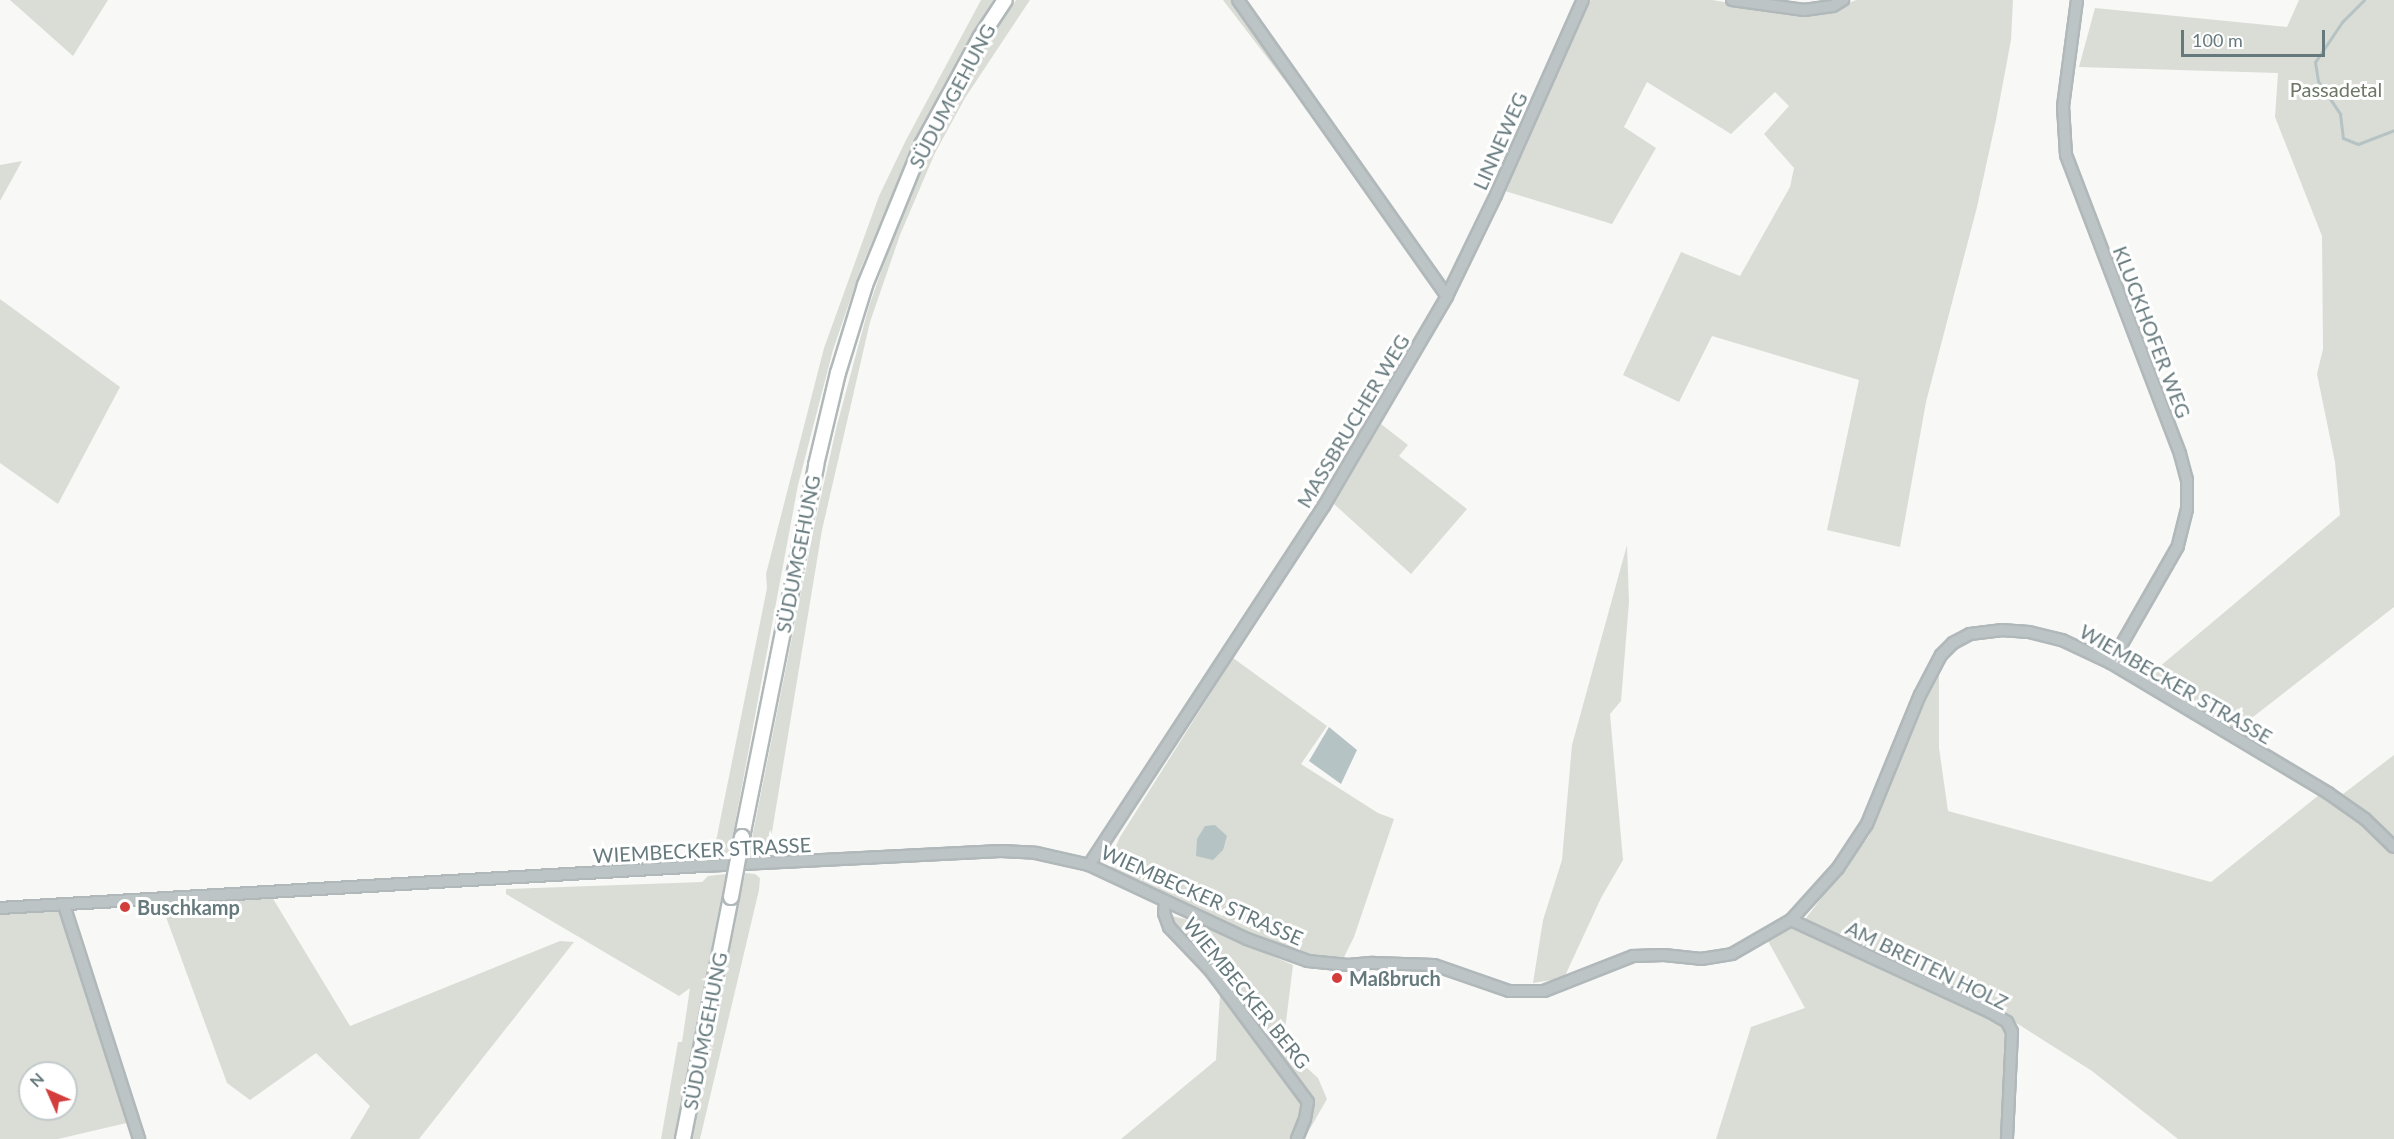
<!DOCTYPE html>
<html>
<head>
<meta charset="utf-8">
<style>
  body { margin:0 }
  #map { position:relative; width:2394px; height:1139px; overflow:hidden; background:#f8f8f6; font-family:Lato,sans-serif }
  div>[style] { position:absolute }
  [style*='--x'] { left:calc(var(--x)*1px); top:calc(var(--y)*1px); width:calc(var(--w)*1px); rotate:calc(var(--a)*1deg) }
  .green>* { inset:0; background:#daddd6 }
  .water>* { inset:0; background:#b5c3c4 }
  .stream>* { height:3px; margin:-1.5px; padding:0 1.5px; transform-origin:1.5px; border-radius:1.5px; background:#b5c3c4 }
  .roads { filter:drop-shadow(2px 0 #b1b8ba) drop-shadow(-2px 0 #b1b8ba) drop-shadow(0 2px #b1b8ba) drop-shadow(0 -2px #b1b8ba) }
  .minor>* { height:10px; margin:-5px; padding:0 5px; transform-origin:5px; border-radius:5px; background:#bdc4c5 }
  .major>* { height:14px; margin:-7px; padding:0 7px; transform-origin:7px; border-radius:7px; background:#fff }
  .bridges { filter:drop-shadow(2px 0 #b1b8ba) drop-shadow(-2px 0 #b1b8ba) drop-shadow(0 2px #b1b8ba) drop-shadow(0 -2px #b1b8ba) }
  .major-bridge>* { height:14px; margin:-7px; padding:0 7px; transform-origin:7px; border-radius:7px; background:#fff }
  .dots>* { width:16px; height:16px; translate:-50% -50%; box-sizing:border-box; border:3px solid #fff; border-radius:50% }
  span { translate:-50% -50%; white-space:nowrap; text-align:center; line-height:1.15; -webkit-text-stroke:6px #fff; paint-order:stroke }
  .park-label { font-size:20px; color:#6c7765 }
  .street-label { font-size:20px; color:#667a7e }
  .poi-label { font-size:20px; color:#667a7e; font-weight:700 }
  .left { translate:0 -50%; text-align:left }
  .north { position:absolute; left:18px; top:1061px; width:60px; height:60px; box-sizing:border-box; background:#fff; border:2px solid #c2cacb; border-radius:50%; rotate:315deg; font-size:16px; font-weight:700; line-height:24px; text-align:center; color:#667a7e }
  .north::after { content:''; display:block; margin:auto; width:21px; height:27px; background:#d33d3c; clip-path:polygon(50% 0,100% 100%,50% 72%,0 100%) }
  .scale { position:absolute; left:2181px; top:30px; width:144px; height:27px; box-sizing:border-box; border:3px solid #667a7e; border-top:0; padding-left:8px; font-size:18px; line-height:21px; white-space:nowrap; color:#667a7e; -webkit-text-stroke:4px #fff; paint-order:stroke }
</style>
</head>
<body>
<div id="map">
  <div class="green">
    <div style="clip-path:polygon(10px 0,108px 0,73px 56px)"></div>
    <div style="clip-path:polygon(981px 0,993px 0,967px 42px,923px 123px,861px 268px,833px 350px,798px 485px,729px 856px,717px 856px,714px 851px,767px 588px,766px 574px,824px 348px,879px 196px,906px 140px)"></div>
    <div style="clip-path:polygon(1016px 0,1030px 0,965px 98px,935px 153px,900px 235px,870px 322px,822px 530px,768px 856px,748px 858px,814px 527px,837px 425px,869px 306px,898px 224px,930px 149px,974px 66px)"></div>
    <div style="clip-path:polygon(1223px 0,1231px 0,1292px 90px)"></div>
    <div style="clip-path:polygon(1591px 0,1712px 0,1786px 12px,1829px 12px,1856px 0,2013px 0,2011px 40px,1996px 120px,1977px 207px,1926px 402px,1900px 547px,1827px 530px,1859px 380px,1712px 336px,1679px 402px,1623px 375px,1681px 252px,1740px 276px,1790px 187px,1794px 168px,1764px 134px,1789px 106px,1775px 92px,1731px 134px,1647px 82px,1624px 127px,1656px 148px,1612px 224px,1505px 191px)"></div>
    <div style="clip-path:polygon(2299px 0,2394px 0,2394px 607px,2235px 731px,2146px 678px,2340px 515px,2335px 462px,2317px 374px,2323px 349px,2322px 236px,2275px 117px,2278px 73px,2079px 67px,2095px 8px,2287px 27px)"></div>
    <div style="clip-path:polygon(22px 161px,0 201px,0 165px)"></div>
    <div style="clip-path:polygon(0 299px,120px 387px,58px 504px,0 463px)"></div>
    <div style="clip-path:polygon(1381px 424px,1408px 445px,1399px 456px,1467px 509px,1411px 574px,1334px 504px)"></div>
    <div style="clip-path:polygon(1627px 545px,1629px 602px,1621px 701px,1610px 714px,1623px 860px,1601px 898px,1564px 978px,1533px 983px,1543px 920px,1562px 860px,1572px 745px)"></div>
    <div style="clip-path:polygon(1233px 658px,1327px 726px,1301px 764px,1378px 813px,1394px 819px,1354px 937px,1344px 957px,1325px 959px,1294px 951px,1114px 873px,1109px 861px,1120px 837px)"></div>
    <div style="clip-path:polygon(1939px 669px,1939px 748px,1948px 811px,2211px 882px,2319px 795px,2362px 823px,2394px 852px,2394px 1139px,2178px 1139px,2092px 1071px,1996px 1010px,1803px 922px,1869px 836px)"></div>
    <div style="clip-path:polygon(2394px 755px,2394px 836px,2343px 794px)"></div>
    <div style="clip-path:polygon(745px 873px,755px 874px,760px 878px,759px 890px,700px 1139px,691px 1139px)"></div>
    <div style="clip-path:polygon(726px 874px,674px 1139px,661px 1139px,678px 1042px,682px 1042px,690px 988px,679px 996px,506px 894px,506px 889px,702px 882px,708px 876px)"></div>
    <div style="clip-path:polygon(272px 897px,350px 1026px,560px 941px,574px 942px,419px 1139px,350px 1139px,370px 1106px,316px 1053px,250px 1100px,227px 1083px,162px 906px)"></div>
    <div style="clip-path:polygon(evenodd,70px 910px,135px 1121px,58px 1139px,0 1139px,0 914px,70px 910px,30px 1073px,66px 1073px,66px 1109px,30px 1109px,30px 1073px)"></div>
    <div style="clip-path:polygon(1167px 915px,1189px 920px,1293px 965px,1283px 1046px,1318px 1078px,1327px 1099px,1304px 1139px,1121px 1139px,1216px 1060px,1220px 995px,1163px 926px)"></div>
    <div style="clip-path:polygon(1792px 927px,1801px 928px,1999px 1021px,2009px 1032px,2005px 1139px,1716px 1139px,1751px 1027px,1805px 1008px,1768px 941px)"></div>
  </div>
  <div class="water">
    <div style="clip-path:polygon(1329px 727px,1357px 750px,1341px 784px,1309px 761px)"></div>
    <div style="clip-path:polygon(1215px 825px,1227px 836px,1223px 850px,1213px 860px,1196px 856px,1197px 839px,1205px 826px)"></div>
  </div>
  <div class="stream">
    <div style="--x:2364;--y:0;--w:31;--a:135"></div>
    <div style="--x:2342;--y:22;--w:48;--a:124"></div>
    <div style="--x:2315;--y:62;--w:19;--a:81"></div>
    <div style="--x:2318;--y:81;--w:40;--a:56"></div>
    <div style="--x:2340;--y:114;--w:24;--a:83"></div>
    <div style="--x:2343;--y:138;--w:16;--a:22"></div>
    <div style="--x:2358;--y:144;--w:39;--a:-21"></div>
  </div>
  <div class="roads">
    <div class="minor">
      <div style="--x:1238;--y:0;--w:362;--a:54.8"></div>
      <div style="--x:1732;--y:0;--w:73;--a:7.9"></div>
      <div style="--x:1804;--y:10;--w:29;--a:-8"></div>
      <div style="--x:1833;--y:6;--w:12;--a:-31"></div>
      <div style="--x:2077;--y:0;--w:107;--a:97.5"></div>
      <div style="--x:2063;--y:106;--w:49;--a:86.5"></div>
      <div style="--x:2066;--y:155;--w:320;--a:69.1"></div>
      <div style="--x:2180;--y:454;--w:27;--a:75"></div>
      <div style="--x:2187;--y:480;--w:29;--a:90"></div>
      <div style="--x:2187;--y:509;--w:38;--a:104"></div>
      <div style="--x:2178;--y:546;--w:135;--a:119.8"></div>
      <div style="--x:1089;--y:865;--w:429;--a:-56.8"></div>
      <div style="--x:1324;--y:506;--w:243;--a:-59.6"></div>
      <div style="--x:1447;--y:296;--w:112;--a:-64.1"></div>
      <div style="--x:1496;--y:195;--w:214;--a:-66"></div>
      <div style="--x:1165;--y:903;--w:10;--a:96"></div>
      <div style="--x:1164;--y:913;--w:15;--a:70"></div>
      <div style="--x:1169;--y:927;--w:61;--a:46.3"></div>
      <div style="--x:1211;--y:971;--w:163;--a:53.5"></div>
      <div style="--x:1308;--y:1102;--w:17;--a:100"></div>
      <div style="--x:1305;--y:1119;--w:22;--a:112"></div>
      <div style="--x:64;--y:905;--w:246;--a:72.2"></div>
      <div style="--x:0;--y:908;--w:704;--a:-3.42"></div>
      <div style="--x:703;--y:866;--w:298;--a:-2.9"></div>
      <div style="--x:1001;--y:851;--w:35;--a:3"></div>
      <div style="--x:1036;--y:853;--w:54;--a:12.8"></div>
      <div style="--x:1089;--y:865;--w:174;--a:25.1"></div>
      <div style="--x:1247;--y:939;--w:65;--a:19.8"></div>
      <div style="--x:1308;--y:961;--w:40;--a:5.7"></div>
      <div style="--x:1348;--y:965;--w:25;--a:-5"></div>
      <div style="--x:1373;--y:963;--w:61;--a:1.9"></div>
      <div style="--x:1434;--y:965;--w:79;--a:19.1"></div>
      <div style="--x:1509;--y:991;--w:35;--a:0"></div>
      <div style="--x:1544;--y:991;--w:96;--a:-21.5"></div>
      <div style="--x:1633;--y:956;--w:31;--a:-2"></div>
      <div style="--x:1664;--y:955;--w:37;--a:6"></div>
      <div style="--x:1701;--y:959;--w:31;--a:-9"></div>
      <div style="--x:1732;--y:954;--w:68;--a:-30"></div>
      <div style="--x:1791;--y:920;--w:70;--a:-47.9"></div>
      <div style="--x:1838;--y:868;--w:53;--a:-56.6"></div>
      <div style="--x:1867;--y:824;--w:139;--a:-67.7"></div>
      <div style="--x:1920;--y:695;--w:45;--a:-62.3"></div>
      <div style="--x:1941;--y:655;--w:17;--a:-45"></div>
      <div style="--x:1953;--y:643;--w:19;--a:-28"></div>
      <div style="--x:1970;--y:634;--w:31;--a:-7"></div>
      <div style="--x:2001;--y:630;--w:28;--a:4"></div>
      <div style="--x:2029;--y:632;--w:34;--a:14"></div>
      <div style="--x:2062;--y:640;--w:54;--a:25.1"></div>
      <div style="--x:2111;--y:663;--w:253;--a:30.9"></div>
      <div style="--x:2328;--y:793;--w:45;--a:35.1"></div>
      <div style="--x:2365;--y:819;--w:40;--a:44"></div>
      <div style="--x:1791;--y:920;--w:219;--a:24.8"></div>
      <div style="--x:1990;--y:1012;--w:20;--a:30"></div>
      <div style="--x:2007;--y:1022;--w:11;--a:63"></div>
      <div style="--x:2012;--y:1032;--w:107;--a:92.7"></div>
    </div>
    <div class="major">
      <div style="--x:742;--y:837;--w:379;--a:-78.7"></div>
      <div style="--x:816;--y:465;--w:95;--a:-76.6"></div>
      <div style="--x:838;--y:373;--w:92;--a:-72.9"></div>
      <div style="--x:865;--y:285;--w:151;--a:-67.8"></div>
      <div style="--x:922;--y:145;--w:122;--a:-61.5"></div>
      <div style="--x:980;--y:38;--w:45;--a:-56.7"></div>
      <div style="--x:683;--y:1139;--w:247;--a:-78.8"></div>
    </div>
  </div>
  <div class="bridges">
    <div class="major-bridge">
      <div style="--x:731;--y:897;--w:61;--a:-79.6"></div>
    </div>
  </div>
  <div class="dots">
    <div style="left:125px;top:907px;background:#d33d3c"></div>
    <div style="left:1337px;top:978px;background:#d33d3c"></div>
  </div>
  <div class="park-label">
    <span style="left:2336px;top:89px">Passadetal</span>
  </div>
  <div class="street-label">
    <span style="left:952px;top:96px;rotate:-62deg">SÜDUMGEHUNG</span>
    <span style="left:1500px;top:141px;rotate:-66deg">LINNEWEG</span>
    <span style="left:2152px;top:332px;rotate:69deg">KLUCKHOFER WEG</span>
    <span style="left:1353px;top:421px;rotate:-59deg">MASSBRUCHER WEG</span>
    <span style="left:798px;top:554px;rotate:-79deg">SÜDUMGEHUNG</span>
    <span style="left:2176px;top:684px;rotate:30deg">WIEMBECKER STRASSE</span>
    <span style="left:702px;top:850px;rotate:-3deg">WIEMBECKER STRASSE</span>
    <span style="left:1202px;top:895px;rotate:24deg">WIEMBECKER STRASSE</span>
    <span style="left:1927px;top:965px;rotate:26deg">AM BREITEN HOLZ</span>
    <span style="left:1247px;top:993px;rotate:51deg">WIEMBECKER BERG</span>
    <span style="left:705px;top:1031px;rotate:-79deg">SÜDUMGEHUNG</span>
  </div>
  <div class="poi-label">
    <span class="left" style="left:137px;top:907px">Buschkamp</span>
    <span class="left" style="left:1349px;top:978px">Maßbruch</span>
  </div>
  <div class="north">N</div>
  <div class="scale">100 m</div>
</div>
</body>
</html>
